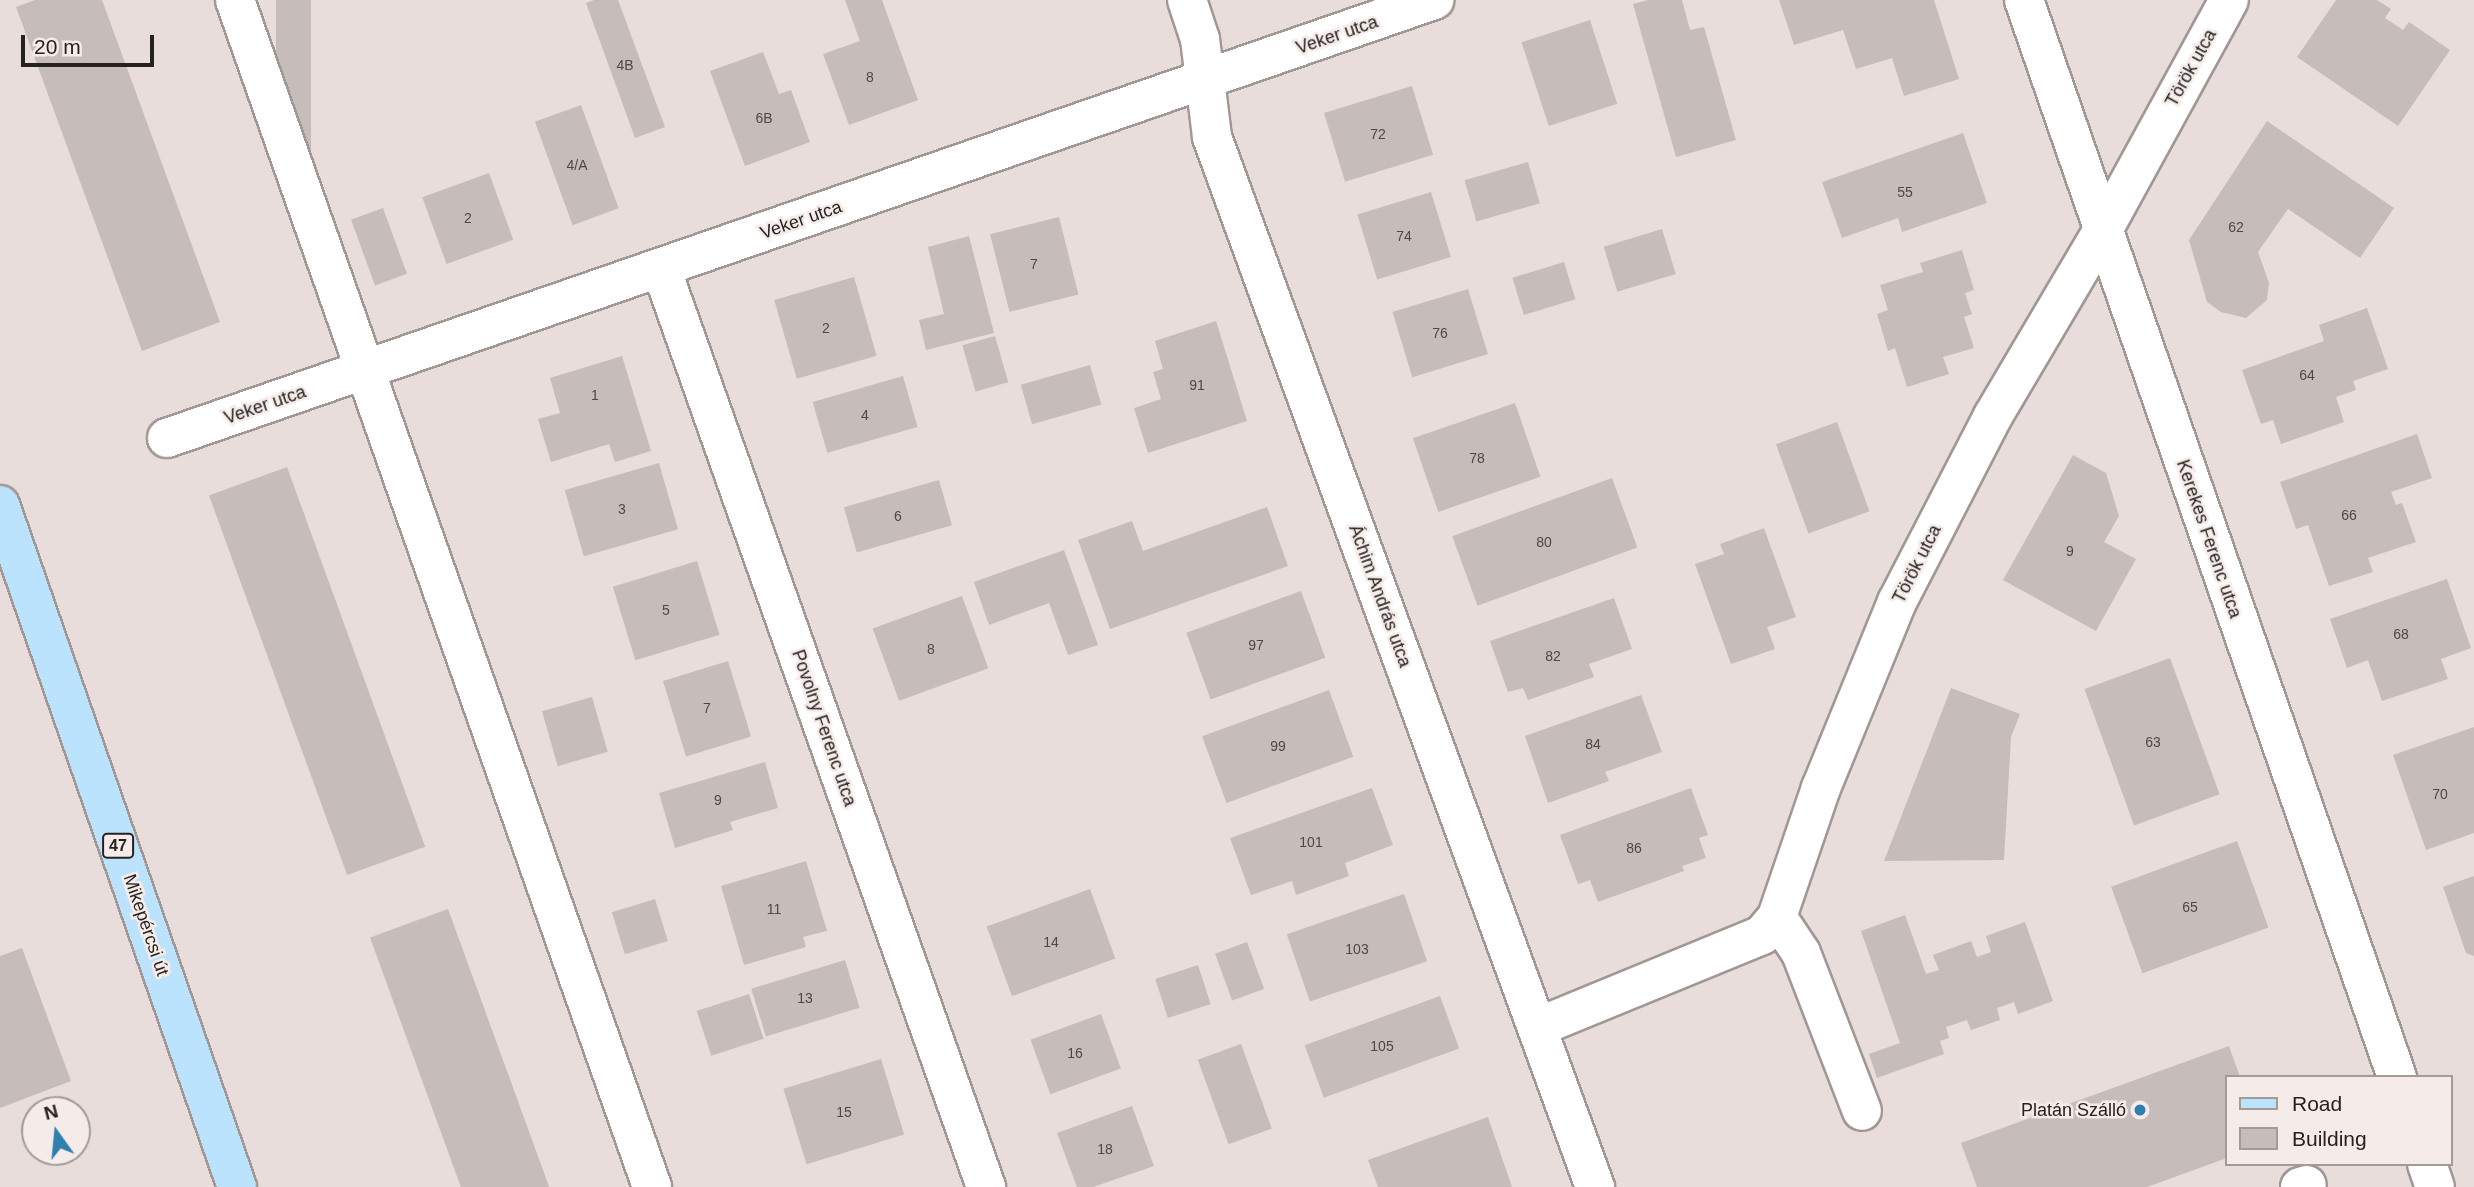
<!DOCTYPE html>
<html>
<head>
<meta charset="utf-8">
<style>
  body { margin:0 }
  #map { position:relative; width:2474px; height:1187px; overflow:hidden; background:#e8dddb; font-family:Arial,sans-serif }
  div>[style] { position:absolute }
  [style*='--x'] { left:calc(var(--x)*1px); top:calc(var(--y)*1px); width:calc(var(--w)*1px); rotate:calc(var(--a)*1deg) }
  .building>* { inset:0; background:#c6bcb9; transform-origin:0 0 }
  .roads { filter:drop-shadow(2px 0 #a19795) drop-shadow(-2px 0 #a19795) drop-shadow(0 2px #a19795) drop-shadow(0 -2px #a19795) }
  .minor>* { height:38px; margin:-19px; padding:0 19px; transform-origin:19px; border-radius:19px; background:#fff }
  .major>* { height:38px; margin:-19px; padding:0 19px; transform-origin:19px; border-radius:19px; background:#bbe3fe }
  .dots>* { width:19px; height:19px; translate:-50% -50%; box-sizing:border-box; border:4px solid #f5ebe8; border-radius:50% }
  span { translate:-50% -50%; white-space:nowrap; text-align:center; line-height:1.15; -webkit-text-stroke:5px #f5ebe8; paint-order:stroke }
  .number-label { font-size:14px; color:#4e4847 }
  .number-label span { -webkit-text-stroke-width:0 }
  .shield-label span { padding:2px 5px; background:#f5ebe8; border:2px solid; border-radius:5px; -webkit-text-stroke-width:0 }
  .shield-label { font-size:16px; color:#262221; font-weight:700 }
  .street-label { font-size:18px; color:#262221 }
  .poi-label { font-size:18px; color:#262221 }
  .right { translate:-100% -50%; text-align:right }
  .legend { position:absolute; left:2225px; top:1075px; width:228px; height:91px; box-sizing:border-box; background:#f5ebe8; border:2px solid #a29b98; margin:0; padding:9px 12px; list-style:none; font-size:21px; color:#262221 }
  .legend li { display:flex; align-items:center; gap:14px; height:35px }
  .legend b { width:35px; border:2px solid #a29b98 }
  .north { position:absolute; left:21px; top:1096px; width:70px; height:70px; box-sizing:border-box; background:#f5ebe8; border:2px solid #a29b98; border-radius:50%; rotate:345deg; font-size:19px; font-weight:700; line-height:28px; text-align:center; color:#262221 }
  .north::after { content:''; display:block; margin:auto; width:24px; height:32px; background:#2d80b0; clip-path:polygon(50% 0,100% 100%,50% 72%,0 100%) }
  .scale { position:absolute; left:21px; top:35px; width:133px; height:32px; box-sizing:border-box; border:4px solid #262221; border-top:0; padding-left:9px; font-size:21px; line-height:24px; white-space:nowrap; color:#262221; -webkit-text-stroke:5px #f5ebe8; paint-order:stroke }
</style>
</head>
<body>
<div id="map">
  <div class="building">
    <div style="clip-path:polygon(35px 0,102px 0,220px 322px,142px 351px,16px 7px)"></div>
    <div style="left:276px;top:0;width:35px;height:180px"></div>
    <div style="clip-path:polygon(594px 0,618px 0,665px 127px,635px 138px,586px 3px)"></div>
    <div style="clip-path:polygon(845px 0,882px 0,918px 100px,849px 125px,823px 54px,860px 41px)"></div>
    <div style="clip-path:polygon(1648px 0,1682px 0,1690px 30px,1704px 27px,1736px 140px,1676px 157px,1633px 4px)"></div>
    <div style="clip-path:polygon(1779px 0,1934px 0,1959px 79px,1904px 96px,1892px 58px,1856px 69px,1843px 30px,1794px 45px)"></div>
    <div style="clip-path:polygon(2336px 0,2377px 0,2391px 9px,2385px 18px,2403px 30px,2409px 22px,2450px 50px,2398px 126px,2297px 57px)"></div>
    <div style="left:1590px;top:20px;width:88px;height:72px;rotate:72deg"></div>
    <div style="clip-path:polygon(763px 52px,779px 94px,791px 90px,810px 142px,745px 166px,710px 71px)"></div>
    <div style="left:1412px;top:86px;width:72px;height:92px;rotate:73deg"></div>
    <div style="left:581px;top:105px;width:110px;height:49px;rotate:70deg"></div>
    <div style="clip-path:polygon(2267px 121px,2394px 208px,2360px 258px,2288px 209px,2258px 252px,2269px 283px,2267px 300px,2246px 318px,2221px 312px,2207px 302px,2189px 240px)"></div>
    <div style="clip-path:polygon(1963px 133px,1987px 203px,1902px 232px,1898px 218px,1842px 238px,1822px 182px)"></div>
    <div style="left:1528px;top:162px;width:43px;height:66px;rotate:74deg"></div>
    <div style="left:489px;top:173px;width:71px;height:71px;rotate:70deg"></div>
    <div style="left:1431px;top:192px;width:68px;height:77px;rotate:73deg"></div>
    <div style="left:383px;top:208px;width:70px;height:34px;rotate:70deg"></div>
    <div style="left:1059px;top:217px;width:80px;height:71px;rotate:76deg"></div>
    <div style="left:1662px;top:229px;width:47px;height:61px;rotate:73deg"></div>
    <div style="clip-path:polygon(969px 236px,994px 333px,926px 350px,919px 320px,944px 314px,928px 247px)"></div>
    <div style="clip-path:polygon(1962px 250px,1974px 290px,1965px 293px,1972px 314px,1964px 317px,1974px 348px,1943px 357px,1949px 374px,1907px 387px,1895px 348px,1888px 351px,1877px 314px,1888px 310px,1880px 285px,1923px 272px,1920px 263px)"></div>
    <div style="left:1564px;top:262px;width:39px;height:54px;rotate:73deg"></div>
    <div style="left:854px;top:277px;width:82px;height:83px;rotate:74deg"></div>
    <div style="left:1468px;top:289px;width:68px;height:79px;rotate:73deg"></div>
    <div style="clip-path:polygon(2367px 308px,2388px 369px,2353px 381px,2356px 390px,2336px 397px,2344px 422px,2281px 444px,2273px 420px,2261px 424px,2242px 370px,2324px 341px,2319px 325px)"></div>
    <div style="clip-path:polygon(1216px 321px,1247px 421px,1148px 453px,1134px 408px,1161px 399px,1153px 372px,1163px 369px,1155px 341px)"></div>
    <div style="left:995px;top:336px;width:48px;height:34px;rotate:74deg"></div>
    <div style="clip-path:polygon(622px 356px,651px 451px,615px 462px,609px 444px,551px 462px,538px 419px,560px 413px,550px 378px)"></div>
    <div style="left:1090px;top:365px;width:41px;height:72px;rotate:74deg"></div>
    <div style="left:903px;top:376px;width:53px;height:94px;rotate:74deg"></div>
    <div style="left:1515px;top:403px;width:78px;height:108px;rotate:71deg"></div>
    <div style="left:1837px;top:422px;width:95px;height:65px;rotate:70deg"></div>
    <div style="clip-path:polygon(2417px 434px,2432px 478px,2391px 492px,2396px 505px,2402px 503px,2416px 542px,2368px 558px,2373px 572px,2329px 586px,2308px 525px,2296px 529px,2280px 482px)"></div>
    <div style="clip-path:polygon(2073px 455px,2106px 473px,2119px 516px,2104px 542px,2136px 559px,2096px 631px,2003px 580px)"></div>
    <div style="left:659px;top:463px;width:69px;height:98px;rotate:74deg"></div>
    <div style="left:287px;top:467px;width:404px;height:83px;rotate:70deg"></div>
    <div style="left:1612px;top:478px;width:74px;height:170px;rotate:70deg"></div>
    <div style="left:939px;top:480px;width:47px;height:99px;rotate:74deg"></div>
    <div style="clip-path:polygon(1267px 507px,1288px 566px,1110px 629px,1078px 540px,1132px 521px,1143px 551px)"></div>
    <div style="clip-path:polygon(1764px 528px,1796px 617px,1767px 627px,1775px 649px,1731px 664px,1695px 564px,1724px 554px,1720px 544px)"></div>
    <div style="clip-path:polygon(1064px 550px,1098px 645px,1068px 655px,1049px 603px,989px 625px,974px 582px)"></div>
    <div style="left:697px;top:561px;width:77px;height:88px;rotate:73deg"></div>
    <div style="clip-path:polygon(2447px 579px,2471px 648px,2441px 659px,2448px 679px,2382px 701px,2368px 660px,2347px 668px,2330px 619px)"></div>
    <div style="left:1301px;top:591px;width:71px;height:122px;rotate:70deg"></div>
    <div style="left:962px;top:596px;width:77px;height:95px;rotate:70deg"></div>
    <div style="clip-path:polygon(1614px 598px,1632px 649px,1589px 664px,1594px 677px,1528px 700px,1523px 688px,1508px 692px,1490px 641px)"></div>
    <div style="left:2170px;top:658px;width:145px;height:91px;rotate:70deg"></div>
    <div style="left:728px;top:661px;width:79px;height:68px;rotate:73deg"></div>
    <div style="clip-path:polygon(1951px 688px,2020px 714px,2011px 737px,2004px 860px,1884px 861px)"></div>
    <div style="left:1329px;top:690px;width:71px;height:135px;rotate:70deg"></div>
    <div style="clip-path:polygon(1641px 695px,1662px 752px,1605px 772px,1609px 781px,1548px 803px,1525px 736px)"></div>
    <div style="left:592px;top:697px;width:57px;height:52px;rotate:74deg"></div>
    <div style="clip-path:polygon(2474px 727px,2474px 833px,2426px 850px,2393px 755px)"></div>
    <div style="clip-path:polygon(765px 762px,778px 808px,730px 822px,733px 830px,675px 848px,659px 793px)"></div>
    <div style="clip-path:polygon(1372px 788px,1393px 845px,1345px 863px,1349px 876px,1296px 895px,1292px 881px,1251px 895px,1230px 838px)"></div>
    <div style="clip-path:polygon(1691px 788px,1708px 835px,1699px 838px,1706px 858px,1682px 866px,1684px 871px,1598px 902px,1590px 880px,1578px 884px,1560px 835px)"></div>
    <div style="left:2237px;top:841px;width:92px;height:134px;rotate:70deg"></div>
    <div style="clip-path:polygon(806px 861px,827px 931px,803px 937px,806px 947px,744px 965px,721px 886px)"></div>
    <div style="clip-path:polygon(2474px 876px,2474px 956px,2466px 953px,2443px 887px)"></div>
    <div style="left:1090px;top:889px;width:74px;height:110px;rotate:70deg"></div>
    <div style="left:1404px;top:894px;width:71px;height:124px;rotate:71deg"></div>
    <div style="left:655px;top:899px;width:44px;height:45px;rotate:73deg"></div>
    <div style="left:448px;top:909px;width:296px;height:83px;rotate:70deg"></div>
    <div style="clip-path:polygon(1905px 915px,1926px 974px,1939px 970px,1933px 955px,1971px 941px,1977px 957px,1991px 952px,1986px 936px,2025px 922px,2053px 1001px,2018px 1014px,2014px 1002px,1997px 1008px,2000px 1020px,1971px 1030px,1967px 1020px,1946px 1027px,1949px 1038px,1940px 1041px,1944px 1054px,1877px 1078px,1869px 1054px,1900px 1043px,1861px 931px)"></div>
    <div style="left:1247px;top:942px;width:50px;height:34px;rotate:70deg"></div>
    <div style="clip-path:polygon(22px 948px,71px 1081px,0 1108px,0 956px)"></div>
    <div style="left:845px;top:960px;width:50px;height:98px;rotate:73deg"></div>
    <div style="left:1198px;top:965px;width:41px;height:45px;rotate:72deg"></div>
    <div style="left:749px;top:994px;width:47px;height:55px;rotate:72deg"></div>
    <div style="left:1440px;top:996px;width:56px;height:144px;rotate:70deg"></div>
    <div style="left:1101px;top:1014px;width:58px;height:75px;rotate:70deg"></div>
    <div style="left:1241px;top:1044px;width:90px;height:46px;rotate:70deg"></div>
    <div style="clip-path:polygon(2229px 1046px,2240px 1077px,2227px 1077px,2227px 1158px,2147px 1187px,1977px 1187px,1961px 1143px)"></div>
    <div style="left:881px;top:1059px;width:79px;height:102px;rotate:73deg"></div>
    <div style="clip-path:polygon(1132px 1106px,1154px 1166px,1093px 1187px,1077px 1187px,1057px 1133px)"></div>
    <div style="clip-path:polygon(1488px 1117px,1512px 1187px,1378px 1187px,1368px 1160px)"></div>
  </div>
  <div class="roads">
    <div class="minor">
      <div style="--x:235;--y:0;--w:1258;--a:70.64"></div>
      <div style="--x:1187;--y:0;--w:41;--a:71.6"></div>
      <div style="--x:1200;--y:39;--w:99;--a:83"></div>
      <div style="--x:1212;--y:137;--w:1118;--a:69.96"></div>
      <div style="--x:2024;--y:0;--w:1140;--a:70.9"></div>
      <div style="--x:661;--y:268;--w:975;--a:70.52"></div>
      <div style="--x:167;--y:438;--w:1341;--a:-19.07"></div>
      <div style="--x:1777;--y:917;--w:43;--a:56.3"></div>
      <div style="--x:1801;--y:953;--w:169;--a:68.9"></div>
      <div style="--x:1538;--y:1027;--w:242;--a:-22.3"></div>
      <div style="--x:1762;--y:935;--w:23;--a:-50"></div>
      <div style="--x:1777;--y:917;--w:136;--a:-71.2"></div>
      <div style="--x:1821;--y:788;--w:201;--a:-67.8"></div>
      <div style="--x:1897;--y:602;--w:209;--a:-62.7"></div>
      <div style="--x:1993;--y:416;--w:214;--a:-59.4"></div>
      <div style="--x:2102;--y:232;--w:264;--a:-61.3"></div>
      <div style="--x:2427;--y:1164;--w:24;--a:71"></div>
      <div style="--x:2300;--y:1187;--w:7;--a:-16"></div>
    </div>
    <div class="major">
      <div style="--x:0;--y:505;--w:722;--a:70.84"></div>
    </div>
  </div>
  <div class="dots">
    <div style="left:2140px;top:1110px;background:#2d80b0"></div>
  </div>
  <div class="number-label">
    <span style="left:625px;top:65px">4B</span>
    <span style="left:870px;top:77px">8</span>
    <span style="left:764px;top:118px">6B</span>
    <span style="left:1378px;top:134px">72</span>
    <span style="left:577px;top:165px">4/A</span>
    <span style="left:1905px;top:192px">55</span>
    <span style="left:468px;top:218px">2</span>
    <span style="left:2236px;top:227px">62</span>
    <span style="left:1404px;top:236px">74</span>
    <span style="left:1034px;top:264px">7</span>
    <span style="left:826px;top:328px">2</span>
    <span style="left:1440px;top:333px">76</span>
    <span style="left:2307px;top:375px">64</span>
    <span style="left:1197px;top:385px">91</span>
    <span style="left:595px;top:395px">1</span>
    <span style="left:865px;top:415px">4</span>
    <span style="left:1477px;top:458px">78</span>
    <span style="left:622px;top:509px">3</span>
    <span style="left:2349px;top:515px">66</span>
    <span style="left:898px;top:516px">6</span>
    <span style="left:1544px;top:542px">80</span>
    <span style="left:2070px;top:551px">9</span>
    <span style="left:666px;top:610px">5</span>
    <span style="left:2401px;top:634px">68</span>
    <span style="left:1256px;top:645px">97</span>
    <span style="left:931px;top:649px">8</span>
    <span style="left:1553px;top:656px">82</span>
    <span style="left:707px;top:708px">7</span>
    <span style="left:2153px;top:742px">63</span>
    <span style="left:1593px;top:744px">84</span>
    <span style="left:1278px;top:746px">99</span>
    <span style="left:2440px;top:794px">70</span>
    <span style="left:718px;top:800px">9</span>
    <span style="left:1311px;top:842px">101</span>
    <span style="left:1634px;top:848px">86</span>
    <span style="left:2190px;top:907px">65</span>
    <span style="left:774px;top:909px">11</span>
    <span style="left:1051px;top:942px">14</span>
    <span style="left:1357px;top:949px">103</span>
    <span style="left:805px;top:998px">13</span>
    <span style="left:1382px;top:1046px">105</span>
    <span style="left:1075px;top:1053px">16</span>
    <span style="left:844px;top:1112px">15</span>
    <span style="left:1105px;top:1149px">18</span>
  </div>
  <div class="shield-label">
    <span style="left:118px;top:846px">47</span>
  </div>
  <div class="street-label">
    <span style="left:1337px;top:35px;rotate:-19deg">Veker utca</span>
    <span style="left:2191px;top:68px;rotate:-61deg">Török utca</span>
    <span style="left:801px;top:220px;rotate:-19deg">Veker utca</span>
    <span style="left:265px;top:405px;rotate:-19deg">Veker utca</span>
    <span style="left:2209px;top:539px;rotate:71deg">Kerekes Ferenc utca</span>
    <span style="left:1917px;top:564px;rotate:-63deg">Török utca</span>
    <span style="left:1380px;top:596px;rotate:70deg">Áchim András utca</span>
    <span style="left:824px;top:728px;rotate:71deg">Povolny Ferenc utca</span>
    <span style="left:146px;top:925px;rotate:71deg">Mikepércsi út</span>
  </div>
  <div class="poi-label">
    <span class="right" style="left:2126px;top:1110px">Platán Szálló</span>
  </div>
  <ul class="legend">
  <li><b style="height:9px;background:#bbe3fe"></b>Road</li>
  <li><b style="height:19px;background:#c6bcb9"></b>Building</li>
  </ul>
  <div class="north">N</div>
  <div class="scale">20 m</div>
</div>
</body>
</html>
